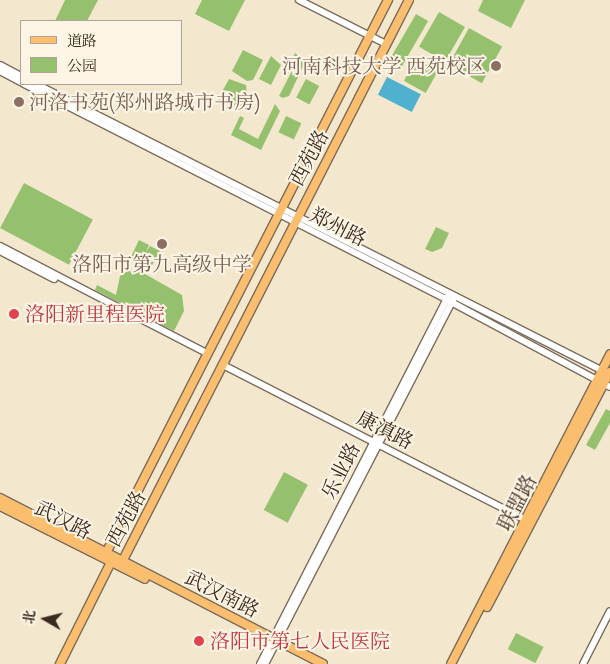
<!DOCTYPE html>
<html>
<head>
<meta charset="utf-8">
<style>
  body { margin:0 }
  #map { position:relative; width:610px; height:664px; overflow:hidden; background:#f3e8ce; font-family:"IM FELL Great Primer","Noto Serif SC",serif }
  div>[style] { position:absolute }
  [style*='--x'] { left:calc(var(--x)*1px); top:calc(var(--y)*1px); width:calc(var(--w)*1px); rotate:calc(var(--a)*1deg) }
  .green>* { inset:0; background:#95c16f; transform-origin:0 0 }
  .water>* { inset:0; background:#4fb1ce; transform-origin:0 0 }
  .roads { filter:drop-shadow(1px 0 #7b6c5c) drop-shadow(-1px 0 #7b6c5c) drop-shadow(0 1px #7b6c5c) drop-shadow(0 -1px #7b6c5c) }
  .minor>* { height:6px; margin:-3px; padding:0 3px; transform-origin:3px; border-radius:3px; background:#fff }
  .major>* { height:8px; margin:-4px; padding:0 4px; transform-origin:4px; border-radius:4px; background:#fbbe6e }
  .dots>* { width:14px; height:14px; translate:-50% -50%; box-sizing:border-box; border:2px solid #fcf5e5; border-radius:50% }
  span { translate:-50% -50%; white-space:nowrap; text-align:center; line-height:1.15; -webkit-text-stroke:4px #fcf5e5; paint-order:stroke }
  .education-label { font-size:20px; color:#785e54 }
  .right { translate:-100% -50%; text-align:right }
  .left { translate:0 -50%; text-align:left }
  .street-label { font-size:20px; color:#3b2a1e }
  .health-label { font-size:20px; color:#be3a42 }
  .legend { position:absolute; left:20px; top:20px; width:162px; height:65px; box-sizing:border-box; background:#fcf5e5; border:1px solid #afa495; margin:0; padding:6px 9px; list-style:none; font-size:15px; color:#3b2a1e }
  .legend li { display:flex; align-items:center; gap:10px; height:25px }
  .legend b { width:25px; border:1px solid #afa495 }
  .north { position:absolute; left:20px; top:594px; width:50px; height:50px; -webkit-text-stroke:4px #fcf5e5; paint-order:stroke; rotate:278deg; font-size:14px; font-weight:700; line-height:20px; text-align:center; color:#3b2a1e }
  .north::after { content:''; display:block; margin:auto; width:18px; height:22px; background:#3b2a1e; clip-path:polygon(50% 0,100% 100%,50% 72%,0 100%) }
</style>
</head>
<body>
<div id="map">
  <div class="green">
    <div style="clip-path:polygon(65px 0,98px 0,87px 21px,55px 21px)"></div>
    <div style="clip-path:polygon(202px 0,245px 0,229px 31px,195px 14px)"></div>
    <div style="clip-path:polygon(483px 0,525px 0,511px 28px,478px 11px)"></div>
    <div style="left:439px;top:12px;width:30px;height:40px;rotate:30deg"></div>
    <div style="left:416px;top:14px;width:14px;height:57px;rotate:30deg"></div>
    <div style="left:469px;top:28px;width:38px;height:42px;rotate:29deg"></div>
    <div style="clip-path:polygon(243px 50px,263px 60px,253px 80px,247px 81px,232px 71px)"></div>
    <div style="clip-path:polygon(295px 53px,305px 62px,289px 96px,283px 98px,279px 96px,298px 59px,293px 57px)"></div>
    <div style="clip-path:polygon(271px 56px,281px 65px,271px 85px,259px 79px)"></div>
    <div style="left:416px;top:59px;width:25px;height:25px;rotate:29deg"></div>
    <div style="clip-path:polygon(229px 79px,246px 85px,247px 95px,239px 112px,232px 101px,223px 101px,221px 105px,218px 99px)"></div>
    <div style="left:306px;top:79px;width:15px;height:21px;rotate:28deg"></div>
    <div style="clip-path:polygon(275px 104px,280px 111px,261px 150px,231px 135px,240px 116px,244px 118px,239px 129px,258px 139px)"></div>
    <div style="left:286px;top:116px;width:17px;height:18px;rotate:25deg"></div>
    <div style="left:24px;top:183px;width:78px;height:51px;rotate:28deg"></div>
    <div style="clip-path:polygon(436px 227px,449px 233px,442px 248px,432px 252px,425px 249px)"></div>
    <div style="clip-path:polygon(139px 240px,149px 245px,146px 252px,150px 246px,160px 251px,150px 269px,130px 259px)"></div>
    <div style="clip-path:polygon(138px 270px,182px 295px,184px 311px,174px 331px,95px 290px,97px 285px,116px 295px,120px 276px,128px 271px)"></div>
    <div style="clip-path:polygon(606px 409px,610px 411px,610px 423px,595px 450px,586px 445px)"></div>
    <div style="left:284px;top:472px;width:27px;height:43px;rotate:28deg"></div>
    <div style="left:516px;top:633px;width:31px;height:18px;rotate:27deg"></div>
  </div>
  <div class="water">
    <div style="left:387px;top:77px;width:38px;height:20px;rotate:27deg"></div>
  </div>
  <div class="roads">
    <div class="minor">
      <div style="--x:299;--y:0;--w:97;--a:26.8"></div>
      <div style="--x:0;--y:65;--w:24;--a:28"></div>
      <div style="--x:0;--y:71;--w:24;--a:28"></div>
      <div style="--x:24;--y:84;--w:479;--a:27"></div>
      <div style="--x:451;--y:302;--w:180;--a:28.1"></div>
      <div style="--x:36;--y:84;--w:638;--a:26.85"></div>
      <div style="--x:0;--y:246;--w:234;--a:27.4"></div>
      <div style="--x:0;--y:251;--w:61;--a:27.4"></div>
      <div style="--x:223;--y:365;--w:345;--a:27.1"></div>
      <div style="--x:260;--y:664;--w:412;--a:-62.9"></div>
      <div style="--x:265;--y:664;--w:411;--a:-62.7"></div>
      <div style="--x:583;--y:664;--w:59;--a:-63"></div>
    </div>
    <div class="major">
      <div style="--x:0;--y:498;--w:363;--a:27.2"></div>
      <div style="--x:0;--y:506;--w:162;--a:26.7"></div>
      <div style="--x:106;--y:553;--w:621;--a:-62.98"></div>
      <div style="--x:122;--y:562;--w:631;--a:-62.95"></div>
      <div style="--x:487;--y:607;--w:265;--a:-62.4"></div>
      <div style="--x:60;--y:664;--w:114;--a:-63.4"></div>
      <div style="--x:451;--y:664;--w:348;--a:-62.8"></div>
    </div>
  </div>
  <div class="dots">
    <div style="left:496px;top:66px;background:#8d6e63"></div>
    <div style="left:19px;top:102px;background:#8d6e63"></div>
    <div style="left:162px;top:244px;background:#8d6e63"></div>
    <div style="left:14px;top:314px;background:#e0444e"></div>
    <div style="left:199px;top:641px;background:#e0444e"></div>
  </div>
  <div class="education-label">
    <span class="right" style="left:486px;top:66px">河南科技大学 西苑校区</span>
    <span class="left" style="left:29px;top:102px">河洛书苑(郑州路城市书房)</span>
    <span style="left:162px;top:264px">洛阳市第九高级中学</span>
  </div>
  <div class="street-label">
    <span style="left:309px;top:158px;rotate:-62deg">西苑路</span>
    <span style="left:338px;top:227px;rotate:27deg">郑州路</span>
    <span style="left:385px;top:430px;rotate:27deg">康滇路</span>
    <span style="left:341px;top:471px;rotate:-63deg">乐业路</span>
    <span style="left:517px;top:503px;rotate:-63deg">联盟路</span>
    <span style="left:126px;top:519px;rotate:-62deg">西苑路</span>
    <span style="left:63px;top:520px;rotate:27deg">武汉路</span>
    <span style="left:222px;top:594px;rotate:27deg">武汉南路</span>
  </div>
  <div class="health-label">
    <span class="left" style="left:25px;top:314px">洛阳新里程医院</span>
    <span class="left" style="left:210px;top:641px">洛阳市第七人民医院</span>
  </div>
  <ul class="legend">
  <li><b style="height:6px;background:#fbbe6e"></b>道路</li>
  <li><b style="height:14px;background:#95c16f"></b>公园</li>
  </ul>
  <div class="north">北</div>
</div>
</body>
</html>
